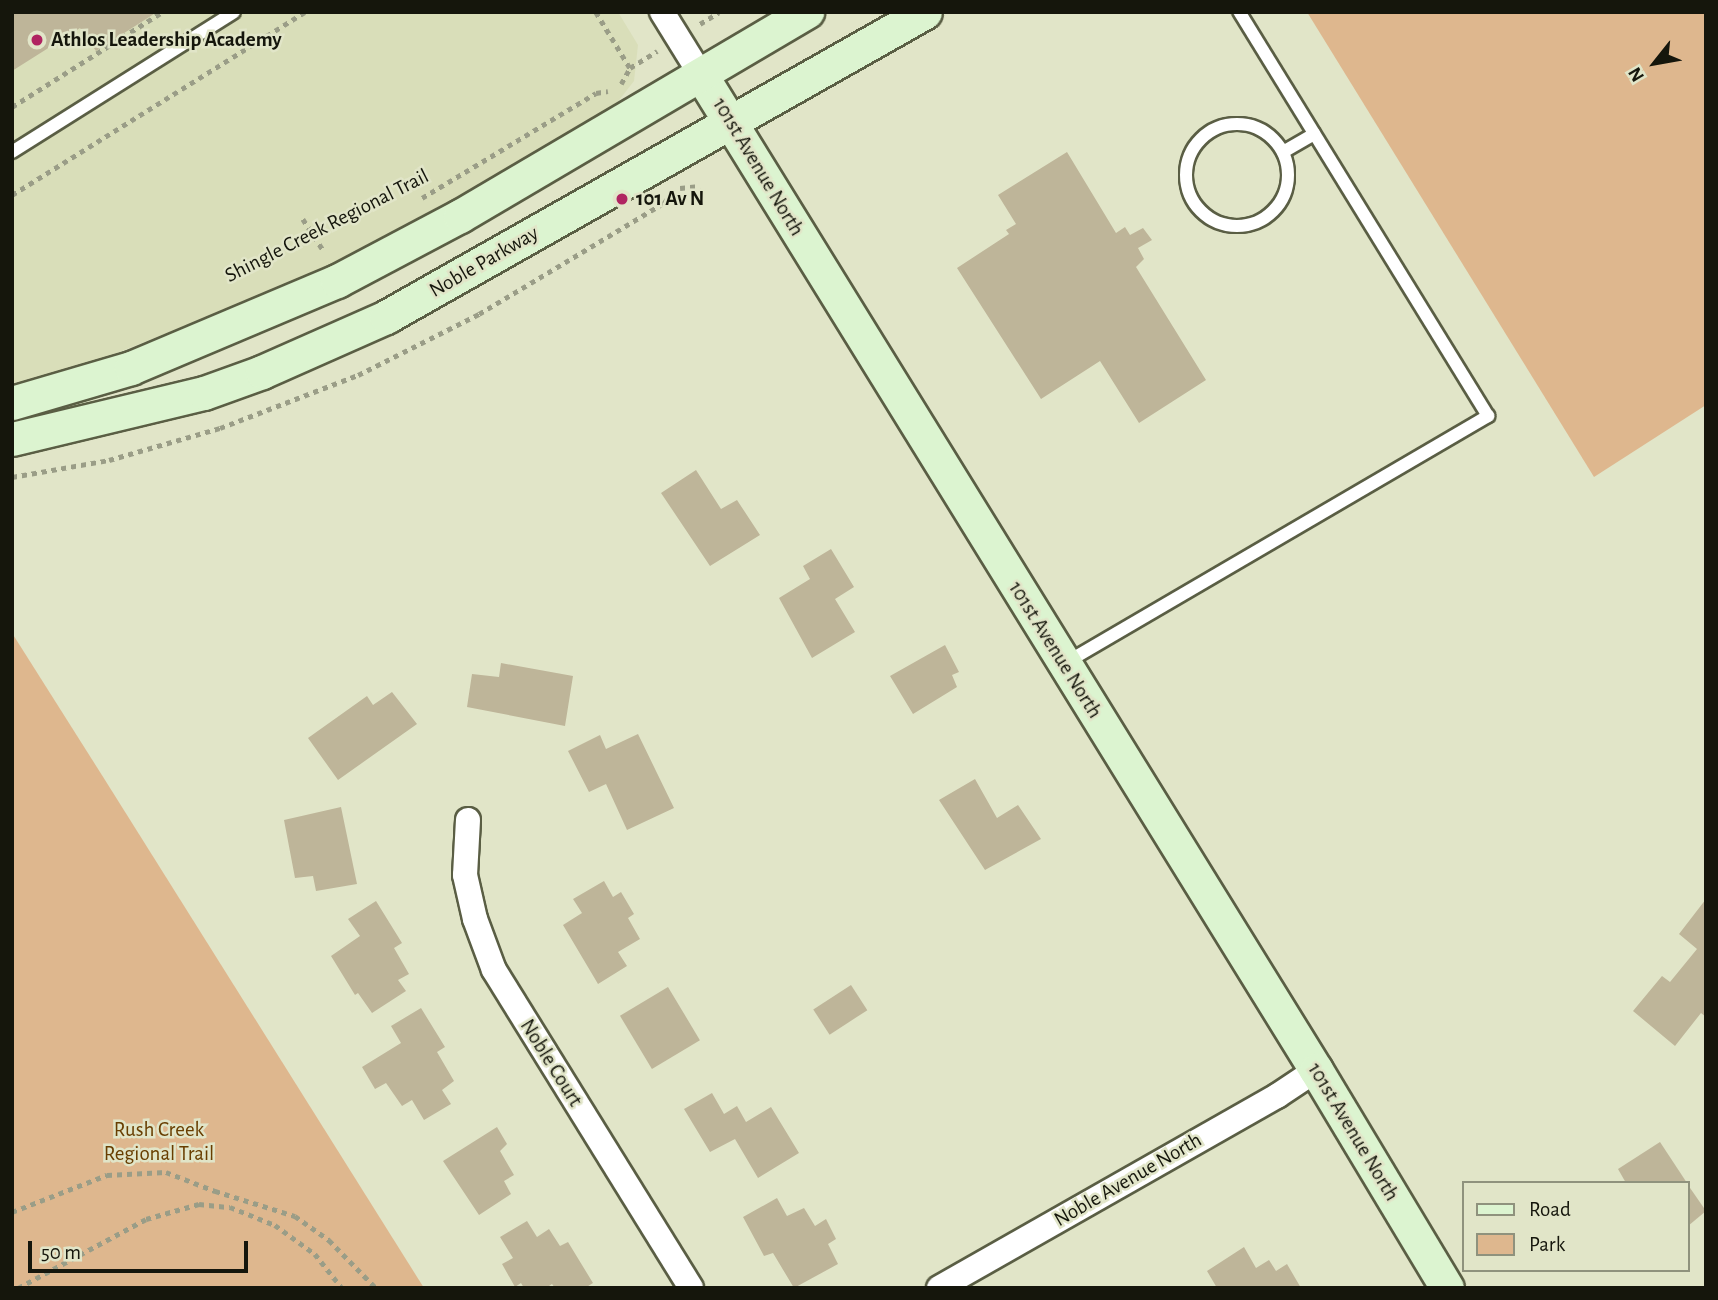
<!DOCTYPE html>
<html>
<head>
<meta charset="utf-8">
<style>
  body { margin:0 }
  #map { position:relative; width:1718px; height:1300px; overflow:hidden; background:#e1e5c8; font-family:"Alegreya Sans",sans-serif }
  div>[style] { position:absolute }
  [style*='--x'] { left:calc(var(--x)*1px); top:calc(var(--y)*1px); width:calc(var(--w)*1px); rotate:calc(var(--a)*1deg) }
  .built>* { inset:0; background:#d9deb9 }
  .green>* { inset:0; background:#deb78e }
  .building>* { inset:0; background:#beb599; transform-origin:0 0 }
  .path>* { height:4.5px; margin-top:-2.25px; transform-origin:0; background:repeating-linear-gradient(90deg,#9a9d87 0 5px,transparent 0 10px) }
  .roads { filter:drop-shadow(2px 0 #5a5e44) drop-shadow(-2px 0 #5a5e44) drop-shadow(0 2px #5a5e44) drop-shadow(0 -2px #5a5e44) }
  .lane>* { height:12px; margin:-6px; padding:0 6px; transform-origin:6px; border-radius:6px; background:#fff }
  .lane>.ring { margin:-6px; padding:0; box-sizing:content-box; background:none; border:12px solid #fff; border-radius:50% }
  .street>* { height:24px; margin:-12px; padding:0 12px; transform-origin:12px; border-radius:12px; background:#fff }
  .secondary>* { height:33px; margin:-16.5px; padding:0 16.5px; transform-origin:16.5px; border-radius:16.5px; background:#dcf4d0 }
  .dots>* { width:19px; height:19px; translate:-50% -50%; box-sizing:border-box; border:4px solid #e1e5c8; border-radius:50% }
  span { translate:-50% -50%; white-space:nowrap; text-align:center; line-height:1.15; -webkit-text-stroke:5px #e1e5c8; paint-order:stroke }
  .poi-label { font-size:21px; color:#15160c; font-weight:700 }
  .left { translate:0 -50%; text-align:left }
  .street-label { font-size:21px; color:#15160c }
  .park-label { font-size:21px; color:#683e00 }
  .frame { position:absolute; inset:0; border:14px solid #15160c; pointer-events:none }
  .legend { position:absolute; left:1462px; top:1181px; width:228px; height:91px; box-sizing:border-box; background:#e1e5c8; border:2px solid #8f927d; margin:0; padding:9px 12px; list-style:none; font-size:21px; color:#15160c }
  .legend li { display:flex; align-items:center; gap:14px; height:35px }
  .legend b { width:35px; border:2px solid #8f927d }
  .north { position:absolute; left:1620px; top:28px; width:70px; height:70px; -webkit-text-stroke:5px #e1e5c8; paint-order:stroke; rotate:239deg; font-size:19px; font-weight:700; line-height:28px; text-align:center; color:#15160c }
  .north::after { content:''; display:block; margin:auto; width:24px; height:32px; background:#15160c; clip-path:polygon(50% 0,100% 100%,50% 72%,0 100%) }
  .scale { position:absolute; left:28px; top:1241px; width:220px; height:32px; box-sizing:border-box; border:4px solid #15160c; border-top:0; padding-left:9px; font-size:21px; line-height:24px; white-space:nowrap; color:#15160c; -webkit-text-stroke:5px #e1e5c8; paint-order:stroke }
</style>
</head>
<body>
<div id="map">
  <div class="built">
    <div style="clip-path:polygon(12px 12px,618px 12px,638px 45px,634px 81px,606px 117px,305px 278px,74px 370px,12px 383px)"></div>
  </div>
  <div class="green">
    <div style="clip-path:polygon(1307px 12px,1706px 12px,1706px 405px,1594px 477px)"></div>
    <div style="clip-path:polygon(12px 633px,105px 780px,424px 1288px,12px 1288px)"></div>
  </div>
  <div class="building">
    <div style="clip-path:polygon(12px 12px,157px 12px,96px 51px,80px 28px,12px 71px)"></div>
    <div style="clip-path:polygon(1067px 152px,1116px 233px,1125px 227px,1130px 235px,1143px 228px,1152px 240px,1138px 248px,1144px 259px,1136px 267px,1206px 380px,1139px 423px,1100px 361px,1041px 399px,957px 268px,1009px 234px,1006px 230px,1016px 224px,998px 195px)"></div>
    <div style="clip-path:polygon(696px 470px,721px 509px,737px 500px,760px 535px,710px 566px,661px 493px)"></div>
    <div style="clip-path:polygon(831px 549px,854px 587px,835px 599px,855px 632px,812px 658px,779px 598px,810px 579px,803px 566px)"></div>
    <div style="clip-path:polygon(945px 645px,959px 672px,952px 675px,957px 687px,913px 714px,890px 676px)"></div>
    <div style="clip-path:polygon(501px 663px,573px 676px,565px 726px,467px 707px,472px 674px,499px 677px)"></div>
    <div style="clip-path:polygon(392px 692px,417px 724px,338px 780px,308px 738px,367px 696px,373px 705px)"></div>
    <div style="clip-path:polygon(638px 734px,674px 808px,627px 830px,606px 784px,589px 792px,568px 751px,600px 735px,606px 749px)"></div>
    <div style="clip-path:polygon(975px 779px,997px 818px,1018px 805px,1041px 839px,985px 870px,939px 800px)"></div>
    <div style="clip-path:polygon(341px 807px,357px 884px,316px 891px,313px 876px,295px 878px,284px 820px)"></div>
    <div style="clip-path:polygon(604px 881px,613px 897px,621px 892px,634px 914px,628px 918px,640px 939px,618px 952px,627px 966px,598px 984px,563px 925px,582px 913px,573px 899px)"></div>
    <div style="clip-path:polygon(1706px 899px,1706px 1017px,1701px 1013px,1675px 1046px,1633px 1011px,1662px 976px,1670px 982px,1697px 949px,1679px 934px)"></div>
    <div style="clip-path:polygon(376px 901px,402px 943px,394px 948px,409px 974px,398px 980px,406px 991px,372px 1013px,358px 993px,355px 995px,331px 956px,360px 936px,348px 919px)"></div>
    <div style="left:851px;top:985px;width:30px;height:45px;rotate:57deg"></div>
    <div style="left:668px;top:987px;width:62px;height:56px;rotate:59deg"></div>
    <div style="clip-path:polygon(421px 1008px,445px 1047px,437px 1052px,454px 1081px,442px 1090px,451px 1104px,424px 1120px,412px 1100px,402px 1106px,386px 1083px,375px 1089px,362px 1067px,401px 1043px,391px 1026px)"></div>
    <div style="clip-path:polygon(712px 1093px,724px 1114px,737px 1106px,746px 1122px,771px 1107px,799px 1153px,758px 1178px,735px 1139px,710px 1152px,684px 1109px)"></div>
    <div style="clip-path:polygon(497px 1127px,507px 1144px,500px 1151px,514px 1175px,504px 1181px,511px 1194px,479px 1215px,443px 1161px)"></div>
    <div style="clip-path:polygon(1660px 1142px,1687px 1183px,1626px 1183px,1618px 1169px)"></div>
    <div style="clip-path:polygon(1688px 1185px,1706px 1211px,1688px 1226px)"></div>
    <div style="clip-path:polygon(777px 1198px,787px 1216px,804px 1208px,815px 1226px,826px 1219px,836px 1239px,828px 1244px,838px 1264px,794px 1288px,773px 1253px,764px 1256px,743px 1217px)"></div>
    <div style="clip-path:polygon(527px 1221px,537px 1237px,549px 1229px,560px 1246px,568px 1242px,593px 1283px,585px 1288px,555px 1288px,552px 1284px,546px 1288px,524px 1288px,521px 1283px,515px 1287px,502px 1264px,513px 1258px,500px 1237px)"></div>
    <div style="clip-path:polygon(1244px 1247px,1256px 1268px,1269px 1260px,1276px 1271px,1287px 1264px,1301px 1288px,1217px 1288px,1207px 1271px)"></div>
  </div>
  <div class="path">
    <div style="--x:596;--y:12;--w:66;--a:58.7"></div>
    <div style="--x:700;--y:24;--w:22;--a:-32"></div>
    <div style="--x:621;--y:84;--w:18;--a:-61"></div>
    <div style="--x:630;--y:68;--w:32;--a:-32"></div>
    <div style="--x:12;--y:107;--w:178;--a:-32.3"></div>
    <div style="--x:680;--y:188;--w:20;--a:-6"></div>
    <div style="--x:12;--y:195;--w:345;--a:-32"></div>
    <div style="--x:422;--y:198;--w:203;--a:-31.1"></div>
    <div style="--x:596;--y:93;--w:12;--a:-9"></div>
    <div style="--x:303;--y:219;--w:37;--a:57"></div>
    <div style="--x:12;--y:477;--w:98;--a:-9.9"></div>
    <div style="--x:109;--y:460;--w:116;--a:-16.1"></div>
    <div style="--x:220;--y:428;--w:148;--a:-21"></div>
    <div style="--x:358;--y:375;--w:136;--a:-26.8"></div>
    <div style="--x:479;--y:314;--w:216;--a:-31"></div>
    <div style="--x:664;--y:203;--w:15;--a:-53"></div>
    <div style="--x:12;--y:1212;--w:102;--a:-21.3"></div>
    <div style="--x:107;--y:1175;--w:59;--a:-2.9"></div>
    <div style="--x:166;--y:1172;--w:53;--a:21.2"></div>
    <div style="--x:215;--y:1191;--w:84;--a:17.4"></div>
    <div style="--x:295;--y:1216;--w:42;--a:35.2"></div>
    <div style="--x:329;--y:1240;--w:67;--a:45.6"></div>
    <div style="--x:18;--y:1288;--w:145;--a:-28.3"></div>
    <div style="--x:146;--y:1219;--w:55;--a:-15.8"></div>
    <div style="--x:199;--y:1204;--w:31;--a:6"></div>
    <div style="--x:230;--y:1207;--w:48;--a:21.8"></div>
    <div style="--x:275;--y:1225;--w:49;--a:35.9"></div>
    <div style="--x:315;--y:1254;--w:43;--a:51.5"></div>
  </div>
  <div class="roads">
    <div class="lane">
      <div class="ring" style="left:1186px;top:124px;width:90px;height:90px"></div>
      <div style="--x:12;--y:152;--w:262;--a:-32.2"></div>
      <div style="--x:1283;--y:152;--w:36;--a:-30"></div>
      <div style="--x:1067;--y:662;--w:488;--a:-30.3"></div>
      <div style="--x:1488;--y:416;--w:475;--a:-121.6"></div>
    </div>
    <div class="street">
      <div style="--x:662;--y:12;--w:74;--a:58.2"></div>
      <div style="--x:468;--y:820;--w:55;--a:93.1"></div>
      <div style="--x:465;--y:875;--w:45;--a:77.2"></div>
      <div style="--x:475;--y:919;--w:54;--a:69.6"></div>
      <div style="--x:494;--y:970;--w:374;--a:58.2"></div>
      <div style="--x:939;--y:1288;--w:389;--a:-29.6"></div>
      <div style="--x:1277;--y:1096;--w:47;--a:-33.7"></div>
    </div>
    <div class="secondary">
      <div style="--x:701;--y:75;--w:1170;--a:58.28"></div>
      <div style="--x:1316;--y:1070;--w:254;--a:59"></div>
      <div style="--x:12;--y:403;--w:124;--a:-16.4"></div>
      <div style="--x:131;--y:368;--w:224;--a:-22.9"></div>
      <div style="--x:337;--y:281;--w:139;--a:-27.9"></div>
      <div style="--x:460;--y:216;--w:403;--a:-30.5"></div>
      <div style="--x:12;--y:439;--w:197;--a:-13.5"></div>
      <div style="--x:204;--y:393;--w:62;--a:-19.9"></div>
      <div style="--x:262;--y:372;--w:136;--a:-23.9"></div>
      <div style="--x:386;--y:317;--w:619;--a:-29.5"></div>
    </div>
  </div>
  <div class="dots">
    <div style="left:37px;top:40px;background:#b02461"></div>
    <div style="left:622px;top:199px;background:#b02461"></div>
  </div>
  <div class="poi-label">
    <span class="left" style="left:51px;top:40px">Athlos Leadership Academy</span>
    <span class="left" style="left:636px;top:199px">101 Av N</span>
  </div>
  <div class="street-label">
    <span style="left:758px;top:167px;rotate:59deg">101st Avenue North</span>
    <span style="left:327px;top:226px;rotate:-27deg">Shingle Creek Regional Trail</span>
    <span style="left:484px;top:262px;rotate:-30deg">Noble Parkway</span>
    <span style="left:1055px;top:650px;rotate:58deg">101st Avenue North</span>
    <span style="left:551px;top:1063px;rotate:58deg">Noble Court</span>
    <span style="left:1353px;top:1132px;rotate:59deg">101st Avenue North</span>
    <span style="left:1128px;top:1180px;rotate:-30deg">Noble Avenue North</span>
  </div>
  <div class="park-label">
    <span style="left:159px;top:1142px">Rush Creek<br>Regional Trail</span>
  </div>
  <div class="frame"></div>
  <ul class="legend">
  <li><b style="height:9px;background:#dcf4d0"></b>Road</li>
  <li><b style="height:19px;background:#deb78e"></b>Park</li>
  </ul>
  <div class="north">N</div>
  <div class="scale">50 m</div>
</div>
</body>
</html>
